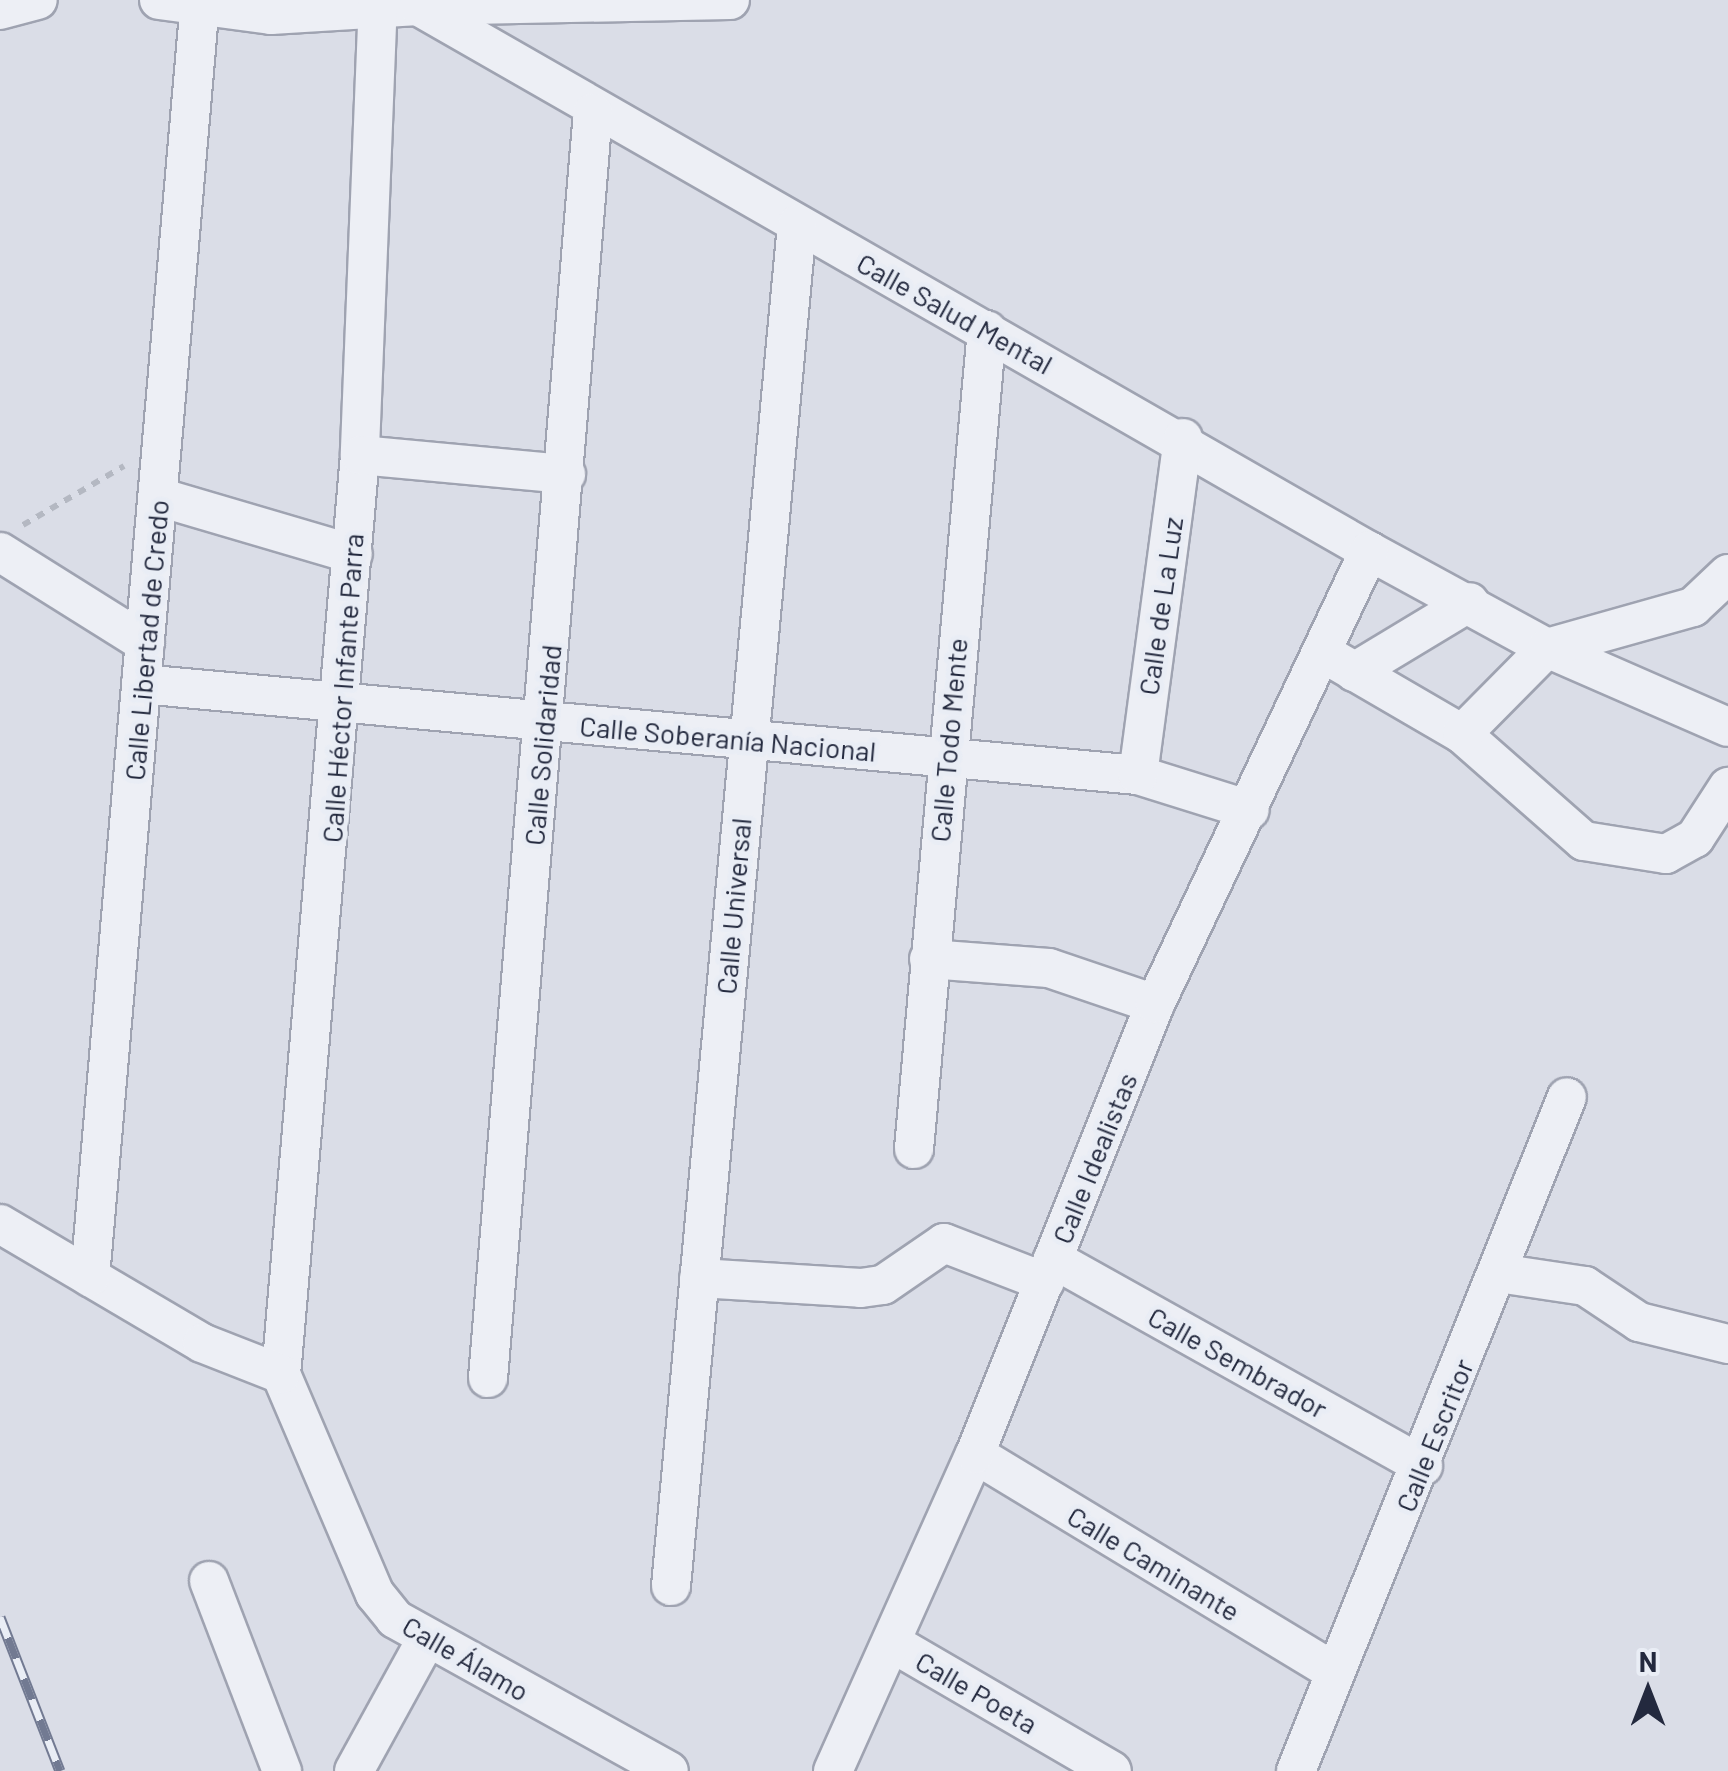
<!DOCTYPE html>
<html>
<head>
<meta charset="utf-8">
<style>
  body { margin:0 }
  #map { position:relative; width:1728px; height:1771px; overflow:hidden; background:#dadde7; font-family:Barlow,sans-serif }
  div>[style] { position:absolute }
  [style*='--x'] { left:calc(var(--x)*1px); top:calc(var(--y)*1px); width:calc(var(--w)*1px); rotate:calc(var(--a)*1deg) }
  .path>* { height:6px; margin-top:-3px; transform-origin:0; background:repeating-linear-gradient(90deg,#b4b8c2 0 8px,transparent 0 16px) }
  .roads { filter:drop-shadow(2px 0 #9fa3b1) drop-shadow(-2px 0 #9fa3b1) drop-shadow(0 2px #9fa3b1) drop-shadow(0 -2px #9fa3b1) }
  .street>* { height:38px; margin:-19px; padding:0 19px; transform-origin:19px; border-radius:19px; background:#edeff5 }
  .rail>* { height:11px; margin-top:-5.5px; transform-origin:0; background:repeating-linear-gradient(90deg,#e9edf5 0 22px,#727a92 0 44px); box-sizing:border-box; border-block:2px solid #727a92 }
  span { translate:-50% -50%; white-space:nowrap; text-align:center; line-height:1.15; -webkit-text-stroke:10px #e9edf5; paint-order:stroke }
  .street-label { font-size:28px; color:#23293e }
  .north { position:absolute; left:1598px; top:1641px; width:100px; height:100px; -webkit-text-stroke:8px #e9edf5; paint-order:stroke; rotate:0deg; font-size:28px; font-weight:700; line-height:40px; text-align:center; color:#23293e }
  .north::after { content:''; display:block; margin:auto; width:35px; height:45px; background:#23293e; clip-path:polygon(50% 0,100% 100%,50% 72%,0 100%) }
</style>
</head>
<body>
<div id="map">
  <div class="path">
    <div style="--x:23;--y:525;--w:117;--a:-30.3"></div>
  </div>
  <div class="roads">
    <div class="street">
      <div style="--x:159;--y:0;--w:113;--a:7.6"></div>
      <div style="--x:271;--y:15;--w:147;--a:-3.5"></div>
      <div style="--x:418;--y:6;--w:1096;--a:29.82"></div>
      <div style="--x:1369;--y:551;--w:203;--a:28.6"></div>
      <div style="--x:1547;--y:648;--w:197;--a:23.6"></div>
      <div style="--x:378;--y:0;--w:455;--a:92.3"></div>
      <div style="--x:360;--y:455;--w:922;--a:94.91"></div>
      <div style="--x:281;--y:1374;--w:239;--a:66.9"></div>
      <div style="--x:375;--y:1594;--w:32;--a:51"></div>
      <div style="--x:395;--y:1619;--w:313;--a:29"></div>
      <div style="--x:419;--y:6;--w:311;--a:-1.1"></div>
      <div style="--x:0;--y:10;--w:39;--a:-15"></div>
      <div style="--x:360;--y:455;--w:207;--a:5.3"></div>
      <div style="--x:159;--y:497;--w:202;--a:16.4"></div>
      <div style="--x:0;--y:552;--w:171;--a:32.1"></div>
      <div style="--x:1323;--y:653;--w:161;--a:30.2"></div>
      <div style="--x:1462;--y:734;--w:162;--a:41.3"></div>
      <div style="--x:1584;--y:841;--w:83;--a:9"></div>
      <div style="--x:1666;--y:854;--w:33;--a:-29"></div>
      <div style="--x:1695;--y:838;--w:61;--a:-57.1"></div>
      <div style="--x:1354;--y:672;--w:135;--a:-31.1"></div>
      <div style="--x:141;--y:684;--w:1001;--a:5.22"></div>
      <div style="--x:1138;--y:775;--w:117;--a:17.4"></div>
      <div style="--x:1462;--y:734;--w:121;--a:-45.3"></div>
      <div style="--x:1547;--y:648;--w:152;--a:-15.7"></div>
      <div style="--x:1693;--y:607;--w:48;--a:-43.3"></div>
      <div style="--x:1138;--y:775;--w:340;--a:-82.4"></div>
      <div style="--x:929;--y:959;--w:120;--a:4.3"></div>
      <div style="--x:1049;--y:968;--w:112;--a:18.8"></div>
      <div style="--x:914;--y:1149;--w:822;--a:-84.91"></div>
      <div style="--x:0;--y:1224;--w:234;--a:30.5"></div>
      <div style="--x:202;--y:1343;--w:85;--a:21.4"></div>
      <div style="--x:1053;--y:1259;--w:424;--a:29.2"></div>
      <div style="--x:1498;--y:1273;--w:88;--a:8.5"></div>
      <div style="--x:1585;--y:1286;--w:65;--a:33.7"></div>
      <div style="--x:1639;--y:1322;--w:92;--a:13.9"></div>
      <div style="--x:90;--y:1277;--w:1280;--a:-85.07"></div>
      <div style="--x:699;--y:1278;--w:162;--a:3.5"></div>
      <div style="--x:861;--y:1288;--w:22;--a:-8"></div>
      <div style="--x:883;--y:1285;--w:74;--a:-34.5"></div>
      <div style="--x:944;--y:1243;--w:108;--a:21.1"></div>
      <div style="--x:488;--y:1378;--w:1270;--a:-85.26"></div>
      <div style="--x:975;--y:1454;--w:419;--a:31.2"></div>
      <div style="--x:209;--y:1581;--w:204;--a:69"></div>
      <div style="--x:671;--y:1586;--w:1367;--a:-84.71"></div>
      <div style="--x:894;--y:1644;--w:252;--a:30.2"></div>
      <div style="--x:354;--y:1771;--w:149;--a:-61.2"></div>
      <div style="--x:833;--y:1771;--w:347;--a:-65.9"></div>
      <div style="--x:975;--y:1454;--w:485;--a:-68.2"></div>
      <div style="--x:1155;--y:1004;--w:501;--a:-64.71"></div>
      <div style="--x:1296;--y:1771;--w:726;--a:-68.1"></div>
    </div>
  </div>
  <div class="rail">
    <div style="--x:0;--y:1617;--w:165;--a:68.7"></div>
  </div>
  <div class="street-label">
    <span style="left:955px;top:313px;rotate:29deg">Calle Salud Mental</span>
    <span style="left:1160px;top:606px;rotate:-82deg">Calle de La Luz</span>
    <span style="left:146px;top:640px;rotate:-85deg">Calle Libertad de Credo</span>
    <span style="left:342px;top:688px;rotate:-86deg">Calle Héctor Infante Parra</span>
    <span style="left:728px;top:738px;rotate:5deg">Calle Soberanía Nacional</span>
    <span style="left:948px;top:740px;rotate:-85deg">Calle Todo Mente</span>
    <span style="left:542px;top:745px;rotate:-85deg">Calle Solidaridad</span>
    <span style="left:733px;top:906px;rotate:-85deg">Calle Universal</span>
    <span style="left:1094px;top:1158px;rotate:-68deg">Calle Idealistas</span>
    <span style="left:1238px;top:1362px;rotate:29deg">Calle Sembrador</span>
    <span style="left:1434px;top:1435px;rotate:-68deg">Calle Escritor</span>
    <span style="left:1154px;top:1563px;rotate:31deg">Calle Caminante</span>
    <span style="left:466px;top:1658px;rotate:30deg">Calle Álamo</span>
    <span style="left:977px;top:1692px;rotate:30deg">Calle Poeta</span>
  </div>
  <div class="north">N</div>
</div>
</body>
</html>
